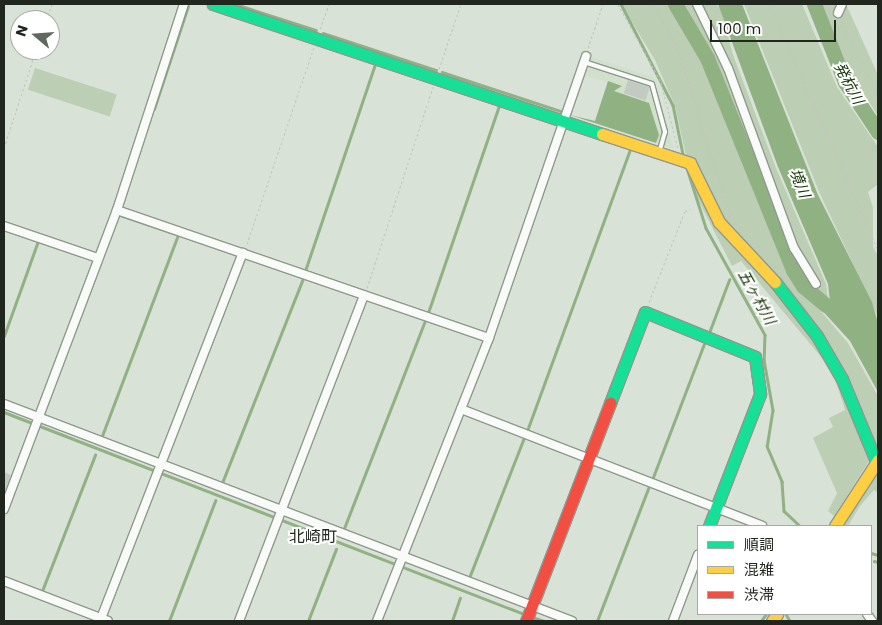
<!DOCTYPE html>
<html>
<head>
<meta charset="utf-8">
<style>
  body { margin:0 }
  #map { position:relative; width:882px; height:625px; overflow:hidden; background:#d9e2d6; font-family:Poppins,"Noto Sans JP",sans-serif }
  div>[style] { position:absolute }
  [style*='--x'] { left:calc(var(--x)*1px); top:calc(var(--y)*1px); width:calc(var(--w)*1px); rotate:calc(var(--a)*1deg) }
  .built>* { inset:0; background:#d1e0cb }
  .green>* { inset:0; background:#bccfb4; transform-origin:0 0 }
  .water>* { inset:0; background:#90b283 }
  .stream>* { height:2.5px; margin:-1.25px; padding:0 1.25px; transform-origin:1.25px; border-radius:1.25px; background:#90b283 }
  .river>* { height:15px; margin:-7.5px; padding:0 7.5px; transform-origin:7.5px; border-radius:7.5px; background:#90b283 }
  .building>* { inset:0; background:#c3cac1; transform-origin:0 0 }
  .path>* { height:1px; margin-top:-0.5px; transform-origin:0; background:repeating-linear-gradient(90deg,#c1c4c0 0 2.5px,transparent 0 5px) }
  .roads { filter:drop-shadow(1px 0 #91988e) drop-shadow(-1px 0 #91988e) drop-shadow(0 1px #91988e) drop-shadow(0 -1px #91988e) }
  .lane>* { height:4px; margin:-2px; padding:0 2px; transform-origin:2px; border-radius:2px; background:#f9fbf9 }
  .street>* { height:8px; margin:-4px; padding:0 4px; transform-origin:4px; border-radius:4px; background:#f9fbf9 }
  .fast>* { height:11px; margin:-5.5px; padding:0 5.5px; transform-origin:5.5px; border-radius:5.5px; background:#16e098 }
  .slow>* { height:11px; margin:-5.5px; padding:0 5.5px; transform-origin:5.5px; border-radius:5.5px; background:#ffcf43 }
  .jam>* { height:11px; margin:-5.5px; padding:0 5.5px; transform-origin:5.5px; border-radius:5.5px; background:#f24e42 }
  span { translate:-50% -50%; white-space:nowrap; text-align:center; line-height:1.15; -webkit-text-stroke:4px #fff; paint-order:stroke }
  .water-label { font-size:15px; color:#163407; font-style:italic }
  .quarter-label { font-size:16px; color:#21271f }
  .frame { position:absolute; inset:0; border:5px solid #21271f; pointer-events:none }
  .legend { position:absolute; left:697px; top:525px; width:175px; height:90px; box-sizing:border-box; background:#fff; border:1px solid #a6a9a5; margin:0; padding:6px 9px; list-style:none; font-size:15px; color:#21271f }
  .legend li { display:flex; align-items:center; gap:10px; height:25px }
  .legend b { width:25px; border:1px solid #a6a9a5 }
  .north { position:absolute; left:10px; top:10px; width:50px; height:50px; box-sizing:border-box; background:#fff; border:1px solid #a6a9a5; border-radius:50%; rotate:288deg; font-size:14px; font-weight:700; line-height:20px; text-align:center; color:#21271f }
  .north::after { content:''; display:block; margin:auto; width:18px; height:22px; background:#61685f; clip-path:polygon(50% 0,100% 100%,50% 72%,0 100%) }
  .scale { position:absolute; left:710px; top:20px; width:126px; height:22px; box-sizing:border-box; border:2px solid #21271f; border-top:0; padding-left:6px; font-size:15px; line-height:18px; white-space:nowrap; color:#21271f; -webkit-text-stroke:4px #fff; paint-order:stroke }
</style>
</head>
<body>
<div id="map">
  <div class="built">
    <div style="clip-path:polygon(591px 57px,653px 77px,674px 149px,656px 143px,659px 135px,649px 103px,614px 91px,608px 82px,585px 76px)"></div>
  </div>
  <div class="green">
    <div style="clip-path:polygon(621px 4px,716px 4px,721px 10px,733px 55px,776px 168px,826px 284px,828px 299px,814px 290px,808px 296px,848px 343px,878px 396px,878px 447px,834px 516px,828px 511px,837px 493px,813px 438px,833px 427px,829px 418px,845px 410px,832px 370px,741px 261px,732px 266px,694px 192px,675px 106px,655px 60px)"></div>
    <div style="clip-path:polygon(744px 4px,802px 4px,837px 87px,878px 147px,878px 184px,868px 192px,873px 207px,873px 247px,878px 256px,878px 317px,820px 194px)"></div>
    <div style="clip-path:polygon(821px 4px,846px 4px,878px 75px,878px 116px,849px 70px)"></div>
    <div style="left:35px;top:68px;width:86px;height:23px;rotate:18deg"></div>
    <div style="clip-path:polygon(878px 466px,878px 493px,874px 490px,860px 506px,848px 526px,839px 526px)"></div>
  </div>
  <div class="water">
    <div style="clip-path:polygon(718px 4px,742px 4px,818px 195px,872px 302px,878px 323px,878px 392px,850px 341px,809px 296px,814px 291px,830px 302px,828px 284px,778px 167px)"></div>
    <div style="clip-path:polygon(608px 81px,622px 86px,614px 91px,649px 103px,659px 135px,656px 143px,570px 115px,595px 121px)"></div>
  </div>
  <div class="stream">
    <div style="--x:235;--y:4;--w:85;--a:17.8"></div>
    <div style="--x:621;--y:4;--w:114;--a:62.8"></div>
    <div style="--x:673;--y:105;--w:50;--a:78.5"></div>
    <div style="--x:323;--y:33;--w:119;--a:18.1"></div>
    <div style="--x:442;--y:72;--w:128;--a:18.2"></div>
    <div style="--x:154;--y:109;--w:108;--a:-71.7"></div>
    <div style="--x:687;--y:168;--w:63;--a:72.4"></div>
    <div style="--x:706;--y:228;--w:122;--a:61.1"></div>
    <div style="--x:765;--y:335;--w:25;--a:92"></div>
    <div style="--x:764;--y:360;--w:51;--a:79.8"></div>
    <div style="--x:773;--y:410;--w:36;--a:99"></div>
    <div style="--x:767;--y:446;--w:39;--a:67"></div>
    <div style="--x:782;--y:482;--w:29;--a:86"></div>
    <div style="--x:784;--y:511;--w:22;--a:43"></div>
    <div style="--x:305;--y:271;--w:219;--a:-71.3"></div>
    <div style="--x:428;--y:313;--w:219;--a:-71.1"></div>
    <div style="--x:709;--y:333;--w:57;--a:-69.3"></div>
    <div style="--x:4;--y:336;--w:101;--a:-70.3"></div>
    <div style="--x:4;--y:412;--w:558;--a:21.23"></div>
    <div style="--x:527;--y:431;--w:302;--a:-69.9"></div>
    <div style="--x:102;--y:436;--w:215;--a:-69.3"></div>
    <div style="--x:178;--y:235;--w:62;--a:-161.3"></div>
    <div style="--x:652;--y:480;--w:149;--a:-69.1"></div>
    <div style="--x:222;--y:483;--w:220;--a:-68.4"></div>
    <div style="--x:343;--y:531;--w:225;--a:-68.7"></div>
    <div style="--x:871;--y:553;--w:7;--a:16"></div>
    <div style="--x:874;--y:561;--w:4;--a:14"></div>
    <div style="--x:469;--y:578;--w:150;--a:-68.6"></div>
    <div style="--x:42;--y:591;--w:146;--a:-68.7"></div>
    <div style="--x:786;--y:614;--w:8;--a:60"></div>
    <div style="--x:532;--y:617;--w:13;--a:18"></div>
    <div style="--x:169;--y:621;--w:129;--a:-69"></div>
    <div style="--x:308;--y:621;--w:77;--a:-68.7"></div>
    <div style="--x:452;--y:621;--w:24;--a:-71"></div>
    <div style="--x:597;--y:621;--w:145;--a:-68.9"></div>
    <div style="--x:761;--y:621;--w:9;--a:-54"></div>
  </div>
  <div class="river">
    <div style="--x:675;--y:4;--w:63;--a:59.3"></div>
    <div style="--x:707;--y:58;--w:229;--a:67.9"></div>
    <div style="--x:793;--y:270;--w:19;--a:58"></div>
    <div style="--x:803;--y:286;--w:30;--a:40"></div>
    <div style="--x:814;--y:4;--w:84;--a:68.3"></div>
    <div style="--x:845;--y:82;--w:60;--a:56.6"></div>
  </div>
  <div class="building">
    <div style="left:628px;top:80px;width:23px;height:14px;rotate:18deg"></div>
    <div style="clip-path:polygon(4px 472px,11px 475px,4px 494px)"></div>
  </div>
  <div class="path">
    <div style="--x:618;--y:4;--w:89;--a:61.1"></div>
    <div style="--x:661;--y:82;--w:69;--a:75.8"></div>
    <div style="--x:652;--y:4;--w:46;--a:58.4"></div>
    <div style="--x:676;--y:43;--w:174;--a:72.6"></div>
    <div style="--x:728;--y:209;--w:20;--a:60"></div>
    <div style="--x:769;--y:4;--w:269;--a:66.1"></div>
    <div style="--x:46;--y:20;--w:17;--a:-69"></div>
    <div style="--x:841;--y:21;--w:85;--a:64"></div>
    <div style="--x:320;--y:29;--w:27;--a:-70"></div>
    <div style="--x:588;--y:48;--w:46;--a:-71.2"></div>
    <div style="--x:439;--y:69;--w:69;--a:-71.3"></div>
    <div style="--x:4;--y:148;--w:103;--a:-71.9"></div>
    <div style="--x:247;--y:244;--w:208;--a:-71.2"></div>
    <div style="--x:367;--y:288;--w:212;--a:-71.8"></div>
    <div style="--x:649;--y:302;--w:98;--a:-68.4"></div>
    <div style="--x:685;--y:211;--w:6;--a:-18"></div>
  </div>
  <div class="roads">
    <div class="lane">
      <div style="--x:584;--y:62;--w:71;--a:17.9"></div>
      <div style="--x:652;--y:84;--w:50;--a:74.8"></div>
      <div style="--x:665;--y:132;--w:19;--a:106"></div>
    </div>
    <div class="street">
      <div style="--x:697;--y:4;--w:71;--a:64.2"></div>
      <div style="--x:728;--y:68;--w:192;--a:69.9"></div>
      <div style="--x:794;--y:248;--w:42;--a:58.6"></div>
      <div style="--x:838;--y:13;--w:10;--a:-66"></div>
      <div style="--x:117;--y:210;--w:393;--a:19"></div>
      <div style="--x:4;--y:226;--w:99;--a:18.8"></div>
      <div style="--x:4;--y:404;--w:608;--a:20.91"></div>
      <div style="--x:461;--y:409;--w:323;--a:21.2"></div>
      <div style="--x:4;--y:509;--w:320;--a:-69.3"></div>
      <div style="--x:117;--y:210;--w:217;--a:-72"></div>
      <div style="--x:4;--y:581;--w:111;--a:21"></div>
      <div style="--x:867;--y:614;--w:9;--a:54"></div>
      <div style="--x:100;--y:621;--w:395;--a:-68.8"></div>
      <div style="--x:239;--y:621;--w:349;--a:-69"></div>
      <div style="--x:377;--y:621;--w:304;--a:-68.4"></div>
      <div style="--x:489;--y:338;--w:298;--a:-71"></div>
      <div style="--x:673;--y:621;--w:71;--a:-69.3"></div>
    </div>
    <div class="fast">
      <div style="--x:213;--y:4;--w:410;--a:18.5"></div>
      <div style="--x:775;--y:282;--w:68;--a:52.1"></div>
      <div style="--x:817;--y:336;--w:50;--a:59.8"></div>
      <div style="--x:842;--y:379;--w:94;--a:67.5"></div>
      <div style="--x:610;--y:403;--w:97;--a:-69"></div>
      <div style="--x:645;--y:312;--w:119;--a:22.2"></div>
      <div style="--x:755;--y:357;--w:37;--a:82"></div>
      <div style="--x:760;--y:394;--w:142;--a:111.1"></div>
    </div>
    <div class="slow">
      <div style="--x:602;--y:134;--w:93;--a:18.2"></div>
      <div style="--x:690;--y:163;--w:66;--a:63.8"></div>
      <div style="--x:719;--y:222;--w:82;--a:47"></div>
      <div style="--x:835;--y:526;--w:79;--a:-56.9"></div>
      <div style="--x:772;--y:621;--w:9;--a:-54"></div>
    </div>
    <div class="jam">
      <div style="--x:526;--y:621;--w:234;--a:-68.9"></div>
    </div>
  </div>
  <div class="water-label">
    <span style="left:849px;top:83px;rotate:62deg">発杭川</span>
    <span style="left:800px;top:183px;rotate:68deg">境川</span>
    <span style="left:757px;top:297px;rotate:61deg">五ヶ村川</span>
  </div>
  <div class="quarter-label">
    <span style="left:313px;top:537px">北崎町</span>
  </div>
  <div class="frame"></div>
  <ul class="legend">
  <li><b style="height:6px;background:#16e098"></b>順調</li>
  <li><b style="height:6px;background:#ffcf43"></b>混雑</li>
  <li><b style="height:6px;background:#f24e42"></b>渋滞</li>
  </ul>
  <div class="north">N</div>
  <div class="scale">100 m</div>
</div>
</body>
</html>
